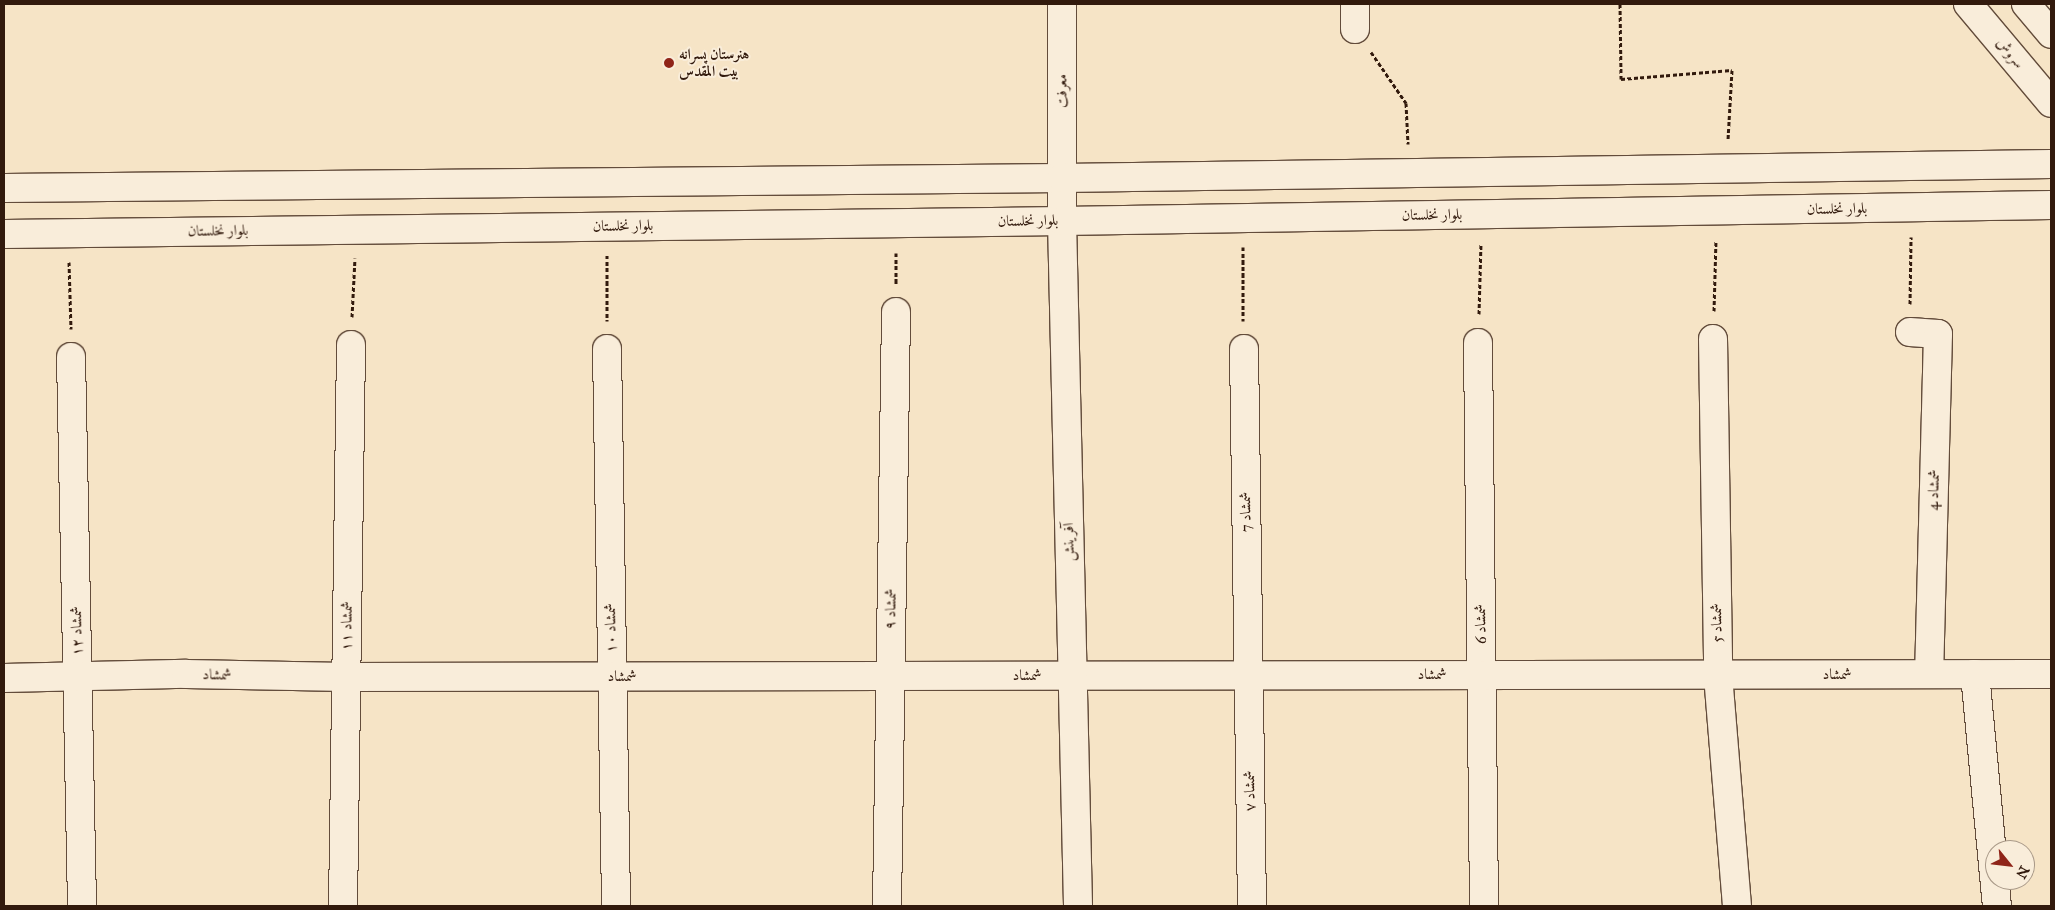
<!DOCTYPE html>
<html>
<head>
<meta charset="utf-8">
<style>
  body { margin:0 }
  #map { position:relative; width:2055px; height:910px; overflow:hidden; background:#f6e4c6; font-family:"IM FELL Great Primer",Amiri,serif }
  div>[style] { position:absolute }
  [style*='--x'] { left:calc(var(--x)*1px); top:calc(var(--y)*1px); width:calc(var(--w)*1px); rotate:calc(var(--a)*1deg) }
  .path>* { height:3px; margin-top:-1.5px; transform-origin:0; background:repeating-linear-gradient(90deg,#321a0d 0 4px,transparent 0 6.5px) }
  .roads { filter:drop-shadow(1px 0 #634c3b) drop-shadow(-1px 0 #634c3b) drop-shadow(0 1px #634c3b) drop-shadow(0 -1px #634c3b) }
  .minor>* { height:28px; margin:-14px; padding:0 14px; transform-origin:14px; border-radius:14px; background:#f9edda }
  .tertiary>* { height:28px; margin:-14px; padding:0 14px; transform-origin:14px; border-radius:14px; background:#f9edda }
  .secondary>* { height:28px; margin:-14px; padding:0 14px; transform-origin:14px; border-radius:14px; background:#f9edda }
  .dots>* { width:14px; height:14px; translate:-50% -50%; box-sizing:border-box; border:2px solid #f9edda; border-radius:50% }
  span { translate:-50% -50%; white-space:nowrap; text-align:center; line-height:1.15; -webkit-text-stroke:4px #f9edda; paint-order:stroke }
  .street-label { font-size:15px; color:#321a0d }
  .poi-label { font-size:15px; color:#321a0d; font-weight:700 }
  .left { translate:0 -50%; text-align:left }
  .frame { position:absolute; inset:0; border:5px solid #321a0d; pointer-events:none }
  .north { position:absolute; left:1985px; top:840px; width:50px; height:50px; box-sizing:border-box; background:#f9edda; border:1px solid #a99988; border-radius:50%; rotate:119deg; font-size:14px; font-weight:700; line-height:20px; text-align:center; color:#321a0d }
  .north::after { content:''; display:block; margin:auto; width:18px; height:22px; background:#8f2418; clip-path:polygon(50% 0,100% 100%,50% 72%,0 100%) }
</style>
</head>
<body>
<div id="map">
  <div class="path">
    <div style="--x:1620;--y:4;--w:75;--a:89.2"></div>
    <div style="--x:1621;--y:79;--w:111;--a:-4.6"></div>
    <div style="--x:1732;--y:70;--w:70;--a:93.3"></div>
    <div style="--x:1371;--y:52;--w:62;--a:55.5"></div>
    <div style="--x:1406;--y:103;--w:41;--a:87.2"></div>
    <div style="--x:1243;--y:247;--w:74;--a:90"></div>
    <div style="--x:896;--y:253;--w:31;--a:90"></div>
    <div style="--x:607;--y:255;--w:66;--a:90"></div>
    <div style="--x:69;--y:262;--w:67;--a:88.3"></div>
    <div style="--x:1910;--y:304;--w:67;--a:-89.1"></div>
    <div style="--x:1714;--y:311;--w:71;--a:-88.4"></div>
    <div style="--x:1479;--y:314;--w:71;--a:-88.4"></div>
    <div style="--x:352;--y:317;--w:59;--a:-87.1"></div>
  </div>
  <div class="roads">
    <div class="minor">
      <div style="--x:1355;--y:29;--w:25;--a:-90"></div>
      <div style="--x:1910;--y:332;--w:28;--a:4"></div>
      <div style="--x:1938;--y:334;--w:340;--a:91.5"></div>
      <div style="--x:1713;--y:339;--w:336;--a:89.1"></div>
      <div style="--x:1718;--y:675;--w:232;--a:85.3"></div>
      <div style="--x:1478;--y:343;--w:563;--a:89.39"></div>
      <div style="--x:607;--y:349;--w:557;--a:89.07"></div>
      <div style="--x:1244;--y:349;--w:557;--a:89.18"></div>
      <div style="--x:71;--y:357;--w:549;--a:88.85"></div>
      <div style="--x:1975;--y:674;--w:233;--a:84.6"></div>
      <div style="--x:4;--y:678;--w:182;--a:-1.3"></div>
      <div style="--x:186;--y:674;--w:160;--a:1.1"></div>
      <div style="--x:346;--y:677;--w:1705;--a:-0.1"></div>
      <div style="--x:343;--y:906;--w:561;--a:-89.18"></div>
      <div style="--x:887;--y:906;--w:594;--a:-89.13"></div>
    </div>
    <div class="tertiary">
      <div style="--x:1062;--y:4;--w:217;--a:90"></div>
      <div style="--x:1062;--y:221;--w:685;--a:88.66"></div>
      <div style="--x:1968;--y:4;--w:129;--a:50"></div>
      <div style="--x:2026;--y:4;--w:39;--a:50"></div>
    </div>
    <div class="secondary">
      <div style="--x:4;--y:188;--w:1058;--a:-0.54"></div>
      <div style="--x:1062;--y:178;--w:989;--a:-0.81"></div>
      <div style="--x:4;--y:234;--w:1058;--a:-0.7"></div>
      <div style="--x:1062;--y:221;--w:989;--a:-0.93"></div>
    </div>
  </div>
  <div class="dots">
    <div style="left:669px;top:63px;background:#8f2418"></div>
  </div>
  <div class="street-label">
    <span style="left:2010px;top:53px;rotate:50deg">سروش</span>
    <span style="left:1062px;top:91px;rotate:-90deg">معرفت</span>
    <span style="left:1837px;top:209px;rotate:-1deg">بلوار نخلستان</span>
    <span style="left:1432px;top:215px;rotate:-1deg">بلوار نخلستان</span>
    <span style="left:1028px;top:221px;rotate:-1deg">بلوار نخلستان</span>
    <span style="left:623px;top:226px;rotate:-1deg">بلوار نخلستان</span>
    <span style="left:218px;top:231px;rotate:-1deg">بلوار نخلستان</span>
    <span style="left:1934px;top:490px;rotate:-88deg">شمشاد 4</span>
    <span style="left:1246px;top:512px;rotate:-91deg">شمشاد 7</span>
    <span style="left:1069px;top:542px;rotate:-91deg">آفرینش</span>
    <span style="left:891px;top:609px;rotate:-89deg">شمشاد ۹</span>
    <span style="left:1717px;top:623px;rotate:-91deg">شمشاد 5</span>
    <span style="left:1481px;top:624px;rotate:-91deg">شمشاد 6</span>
    <span style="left:347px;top:626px;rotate:-89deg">شمشاد ۱۱</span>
    <span style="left:611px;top:628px;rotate:-91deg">شمشاد ۱۰</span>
    <span style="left:77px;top:631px;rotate:-91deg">شمشاد ۱۲</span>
    <span style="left:217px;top:675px;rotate:1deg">شمشاد</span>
    <span style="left:1432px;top:675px">شمشاد</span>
    <span style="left:1837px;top:675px">شمشاد</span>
    <span style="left:1027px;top:676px">شمشاد</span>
    <span style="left:622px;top:677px">شمشاد</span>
    <span style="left:1250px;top:791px;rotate:-91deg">شمشاد ۷</span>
  </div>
  <div class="poi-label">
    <span class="left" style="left:679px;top:63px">هنرستان پسرانه<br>بیت المقدس</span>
  </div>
  <div class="frame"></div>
  <div class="north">N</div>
</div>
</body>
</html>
